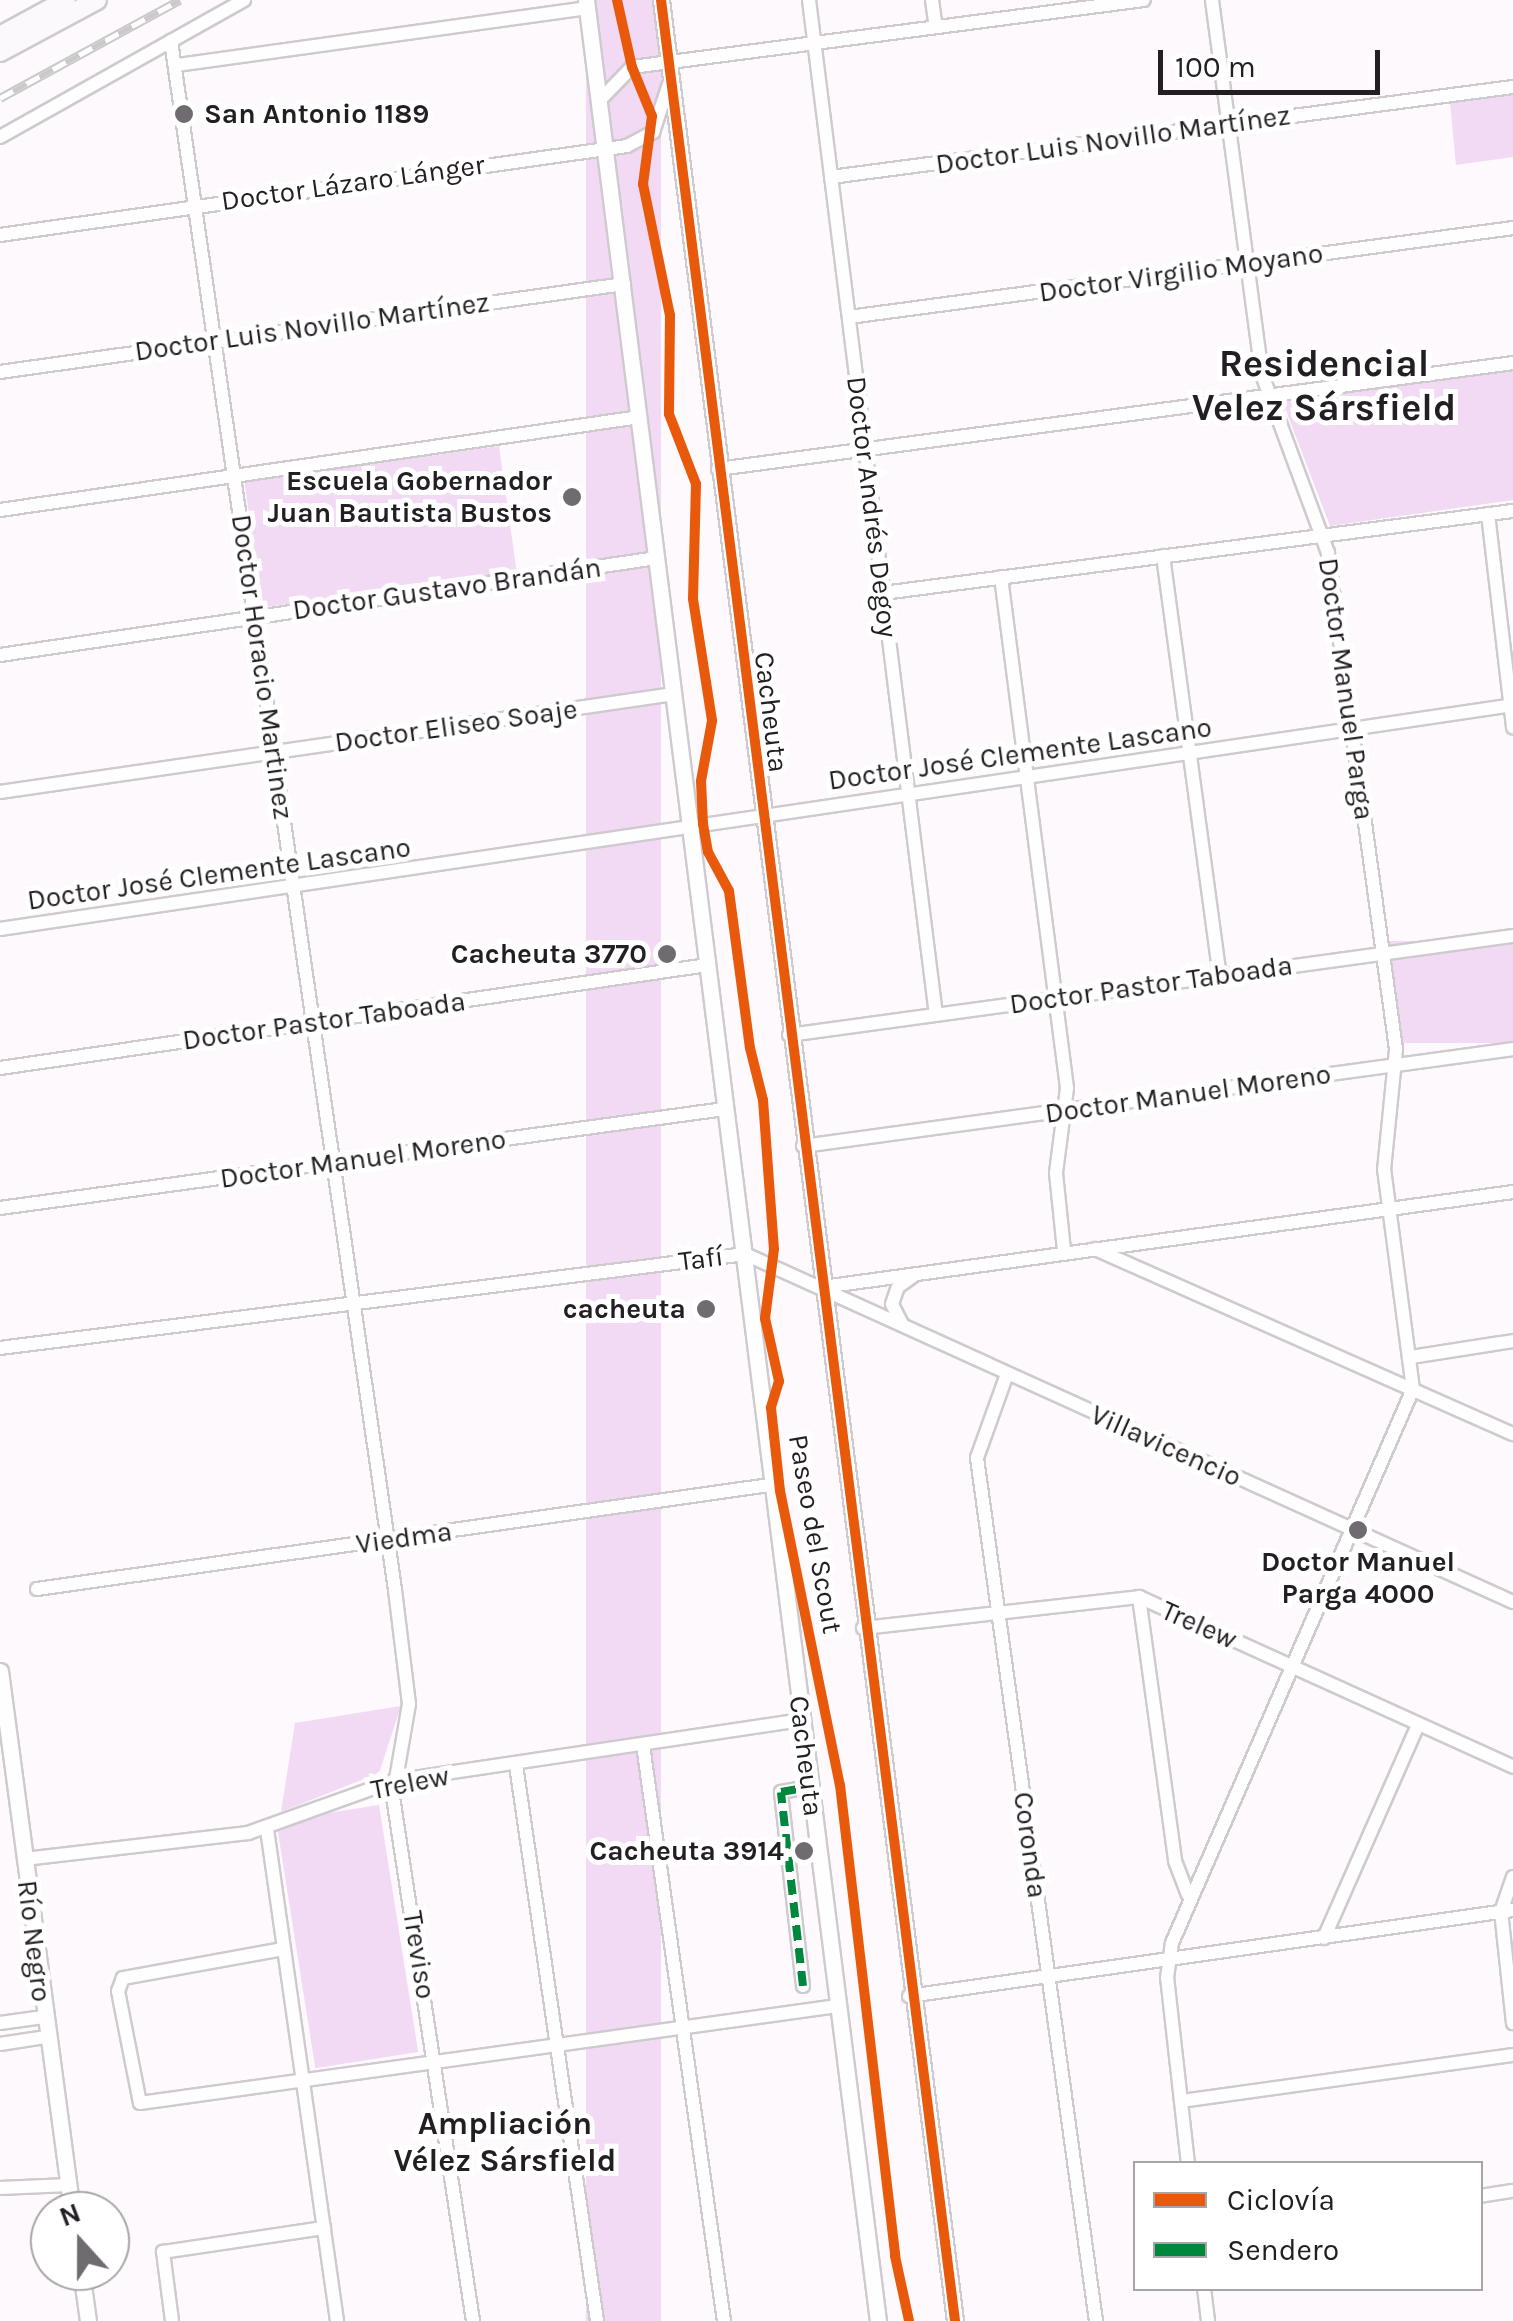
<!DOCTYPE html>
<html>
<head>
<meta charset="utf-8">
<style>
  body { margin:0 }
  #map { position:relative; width:1513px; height:2321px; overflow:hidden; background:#fdf9fd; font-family:Karla,sans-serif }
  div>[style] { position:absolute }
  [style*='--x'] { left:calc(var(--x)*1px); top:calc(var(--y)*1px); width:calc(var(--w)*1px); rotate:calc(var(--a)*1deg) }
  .green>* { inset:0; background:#f2d9f4; transform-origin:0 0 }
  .roads { filter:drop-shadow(2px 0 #cecace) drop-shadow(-2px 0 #cecace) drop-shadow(0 2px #cecace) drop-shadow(0 -2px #cecace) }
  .minor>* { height:12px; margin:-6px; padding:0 6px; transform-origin:6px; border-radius:6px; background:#fffeff }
  .tertiary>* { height:15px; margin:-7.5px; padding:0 7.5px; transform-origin:7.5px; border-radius:7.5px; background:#fffeff }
  .secondary>* { height:18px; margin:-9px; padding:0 9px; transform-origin:9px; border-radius:9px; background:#fbf9fb }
  .rail>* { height:9px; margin-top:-4.5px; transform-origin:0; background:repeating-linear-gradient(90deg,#fff 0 15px,#cbcacb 0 30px); box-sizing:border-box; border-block:2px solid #cbcacb }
  .quiet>* { height:8px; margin-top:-4px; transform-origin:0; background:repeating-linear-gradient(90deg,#00873e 0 15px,transparent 0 23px) }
  .cycleway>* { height:10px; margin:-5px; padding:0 5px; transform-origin:5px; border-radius:5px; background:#e8590c }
  .dots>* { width:28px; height:28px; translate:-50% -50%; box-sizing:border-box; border:5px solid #fff; border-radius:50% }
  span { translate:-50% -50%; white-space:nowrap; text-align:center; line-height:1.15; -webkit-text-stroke:10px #fff; paint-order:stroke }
  .poi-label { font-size:28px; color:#231e24; font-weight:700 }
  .left { translate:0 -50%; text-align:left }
  .right { translate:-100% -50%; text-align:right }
  .street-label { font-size:28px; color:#231e24 }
  .quarter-label { font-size:32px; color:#231e24; font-weight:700 }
  .district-label { font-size:38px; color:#231e24; font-weight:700 }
  .legend { position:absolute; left:1133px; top:2161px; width:350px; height:130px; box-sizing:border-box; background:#fff; border:2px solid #a7a5a7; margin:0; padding:12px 18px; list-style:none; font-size:30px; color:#231e24 }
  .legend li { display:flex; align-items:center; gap:20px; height:50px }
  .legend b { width:50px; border:2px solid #a7a5a7 }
  .north { position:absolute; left:30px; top:2191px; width:100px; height:100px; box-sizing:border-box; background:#fff; border:2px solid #a7a5a7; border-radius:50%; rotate:339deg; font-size:28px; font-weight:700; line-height:40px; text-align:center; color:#231e24 }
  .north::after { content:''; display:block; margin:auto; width:35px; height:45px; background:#6f6b70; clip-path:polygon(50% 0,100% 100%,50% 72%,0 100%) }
  .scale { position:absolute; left:1158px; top:50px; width:222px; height:45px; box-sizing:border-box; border:5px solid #231e24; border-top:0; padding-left:12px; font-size:30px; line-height:35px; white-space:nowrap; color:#231e24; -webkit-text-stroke:8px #fff; paint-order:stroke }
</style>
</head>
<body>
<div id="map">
  <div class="green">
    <div style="left:586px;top:0;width:75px;height:2339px"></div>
    <div style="clip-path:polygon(1513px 94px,1513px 157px,1456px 165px,1450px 102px)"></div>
    <div style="clip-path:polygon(1513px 371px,1513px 500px,1330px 526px,1282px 400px)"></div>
    <div style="left:499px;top:446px;width:127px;height:257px;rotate:82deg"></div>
    <div style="left:1513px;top:941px;width:102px;height:126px;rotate:90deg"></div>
    <div style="clip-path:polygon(401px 1706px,379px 1773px,281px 1812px,295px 1723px)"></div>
    <div style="left:379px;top:1805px;width:250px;height:104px;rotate:81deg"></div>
  </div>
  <div class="roads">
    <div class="minor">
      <div style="--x:809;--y:0;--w:1023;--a:82.87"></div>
      <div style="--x:932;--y:0;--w:27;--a:82"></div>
      <div style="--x:171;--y:41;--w:1565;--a:81.77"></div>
      <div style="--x:395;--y:1590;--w:115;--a:83"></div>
      <div style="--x:409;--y:1704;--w:94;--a:99.8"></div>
      <div style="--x:393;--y:1797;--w:530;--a:81.32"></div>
      <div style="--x:177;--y:65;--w:414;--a:-7.9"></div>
      <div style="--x:600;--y:100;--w:46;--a:-45.9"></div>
      <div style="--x:632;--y:67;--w:516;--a:-7.46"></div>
      <div style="--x:0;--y:137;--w:280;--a:-29.3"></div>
      <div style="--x:831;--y:177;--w:688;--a:-7.52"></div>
      <div style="--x:0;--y:235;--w:633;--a:-8.08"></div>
      <div style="--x:627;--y:146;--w:30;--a:-28"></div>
      <div style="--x:653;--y:132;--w:51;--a:-71.6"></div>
      <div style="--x:849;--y:317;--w:670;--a:-7.63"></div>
      <div style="--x:0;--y:372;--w:630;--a:-8.03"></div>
      <div style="--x:718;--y:469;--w:802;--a:-7.59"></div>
      <div style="--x:0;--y:510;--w:647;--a:-8.27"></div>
      <div style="--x:1488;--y:514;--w:215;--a:83.3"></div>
      <div style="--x:1163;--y:556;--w:424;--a:82.3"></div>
      <div style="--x:1001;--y:577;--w:515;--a:82.64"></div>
      <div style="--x:1067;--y:1088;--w:86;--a:97.4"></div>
      <div style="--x:1056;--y:1173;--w:78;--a:84.1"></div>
      <div style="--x:883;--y:593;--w:635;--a:-7.42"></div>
      <div style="--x:0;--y:655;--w:664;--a:-8.4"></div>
      <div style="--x:0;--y:792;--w:681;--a:-8.27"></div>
      <div style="--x:0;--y:929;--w:1529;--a:-8.42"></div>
      <div style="--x:789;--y:1035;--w:731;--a:-7.79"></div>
      <div style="--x:0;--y:1068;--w:715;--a:-8.28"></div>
      <div style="--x:803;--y:1146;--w:717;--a:-7.78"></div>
      <div style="--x:0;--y:1208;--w:732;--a:-7.78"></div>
      <div style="--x:1095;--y:1249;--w:457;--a:23.9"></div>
      <div style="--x:823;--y:1287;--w:697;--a:-7.84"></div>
      <div style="--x:902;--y:1324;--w:22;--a:-117"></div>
      <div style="--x:892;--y:1304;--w:18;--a:-71"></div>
      <div style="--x:898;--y:1287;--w:19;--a:-36"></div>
      <div style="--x:0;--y:1348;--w:751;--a:-7.19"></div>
      <div style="--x:745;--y:1254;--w:843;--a:24.38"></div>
      <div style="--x:1411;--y:1357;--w:103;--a:-8.9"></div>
      <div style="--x:1007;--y:1374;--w:89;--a:109.7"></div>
      <div style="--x:977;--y:1458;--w:871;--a:82.15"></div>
      <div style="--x:37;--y:1589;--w:740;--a:-8.08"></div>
      <div style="--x:1139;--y:1597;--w:266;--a:82.2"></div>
      <div style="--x:1175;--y:1861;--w:36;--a:69"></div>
      <div style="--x:863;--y:1628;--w:278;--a:-6.4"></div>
      <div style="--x:1139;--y:1597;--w:411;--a:24.4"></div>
      <div style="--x:643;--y:1745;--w:582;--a:82"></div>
      <div style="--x:516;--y:1765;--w:562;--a:81.71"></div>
      <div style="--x:267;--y:1829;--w:497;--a:81.9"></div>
      <div style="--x:24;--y:1859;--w:226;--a:-6.6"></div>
      <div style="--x:248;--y:1833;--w:154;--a:-19.7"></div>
      <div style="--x:393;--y:1781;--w:413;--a:-8.5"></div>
      <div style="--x:1513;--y:1877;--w:36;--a:109"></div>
      <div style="--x:1501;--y:1911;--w:113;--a:83.9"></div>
      <div style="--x:1324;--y:1938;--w:233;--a:-66.2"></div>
      <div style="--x:283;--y:1949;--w:163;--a:169.7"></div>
      <div style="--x:123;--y:1978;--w:14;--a:111"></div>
      <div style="--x:118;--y:1991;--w:114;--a:78.9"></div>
      <div style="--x:140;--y:2103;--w:704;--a:-7.92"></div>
      <div style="--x:803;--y:1986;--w:195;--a:-96.5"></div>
      <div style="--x:781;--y:1792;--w:29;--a:-10"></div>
      <div style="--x:909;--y:1996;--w:610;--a:-8.1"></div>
      <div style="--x:0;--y:2023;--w:44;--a:-7.8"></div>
      <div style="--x:0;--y:2044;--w:47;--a:-8.7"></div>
      <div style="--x:1181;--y:2101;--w:335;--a:-7.9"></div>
      <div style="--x:1188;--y:2164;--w:187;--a:-96.4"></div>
      <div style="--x:1167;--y:1978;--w:35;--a:-82"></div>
      <div style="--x:1172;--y:1943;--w:604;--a:-66.49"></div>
      <div style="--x:1413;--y:1389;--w:221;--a:-97.5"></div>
      <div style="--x:1384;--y:1170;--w:122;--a:-84.3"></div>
      <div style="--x:1396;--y:1049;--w:501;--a:-97.81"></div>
      <div style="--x:1328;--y:553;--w:190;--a:-110.3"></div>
      <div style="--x:1262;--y:375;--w:378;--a:-97.6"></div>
      <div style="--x:0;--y:2188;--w:69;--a:-2.5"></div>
      <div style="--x:1480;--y:2196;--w:33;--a:-9"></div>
      <div style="--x:1204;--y:2288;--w:33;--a:83"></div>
      <div style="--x:172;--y:2321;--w:70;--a:-97.4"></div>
      <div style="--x:163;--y:2252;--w:163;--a:-8.5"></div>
    </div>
    <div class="tertiary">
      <div style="--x:586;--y:0;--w:2339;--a:82.83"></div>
      <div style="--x:661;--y:0;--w:2340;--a:82.78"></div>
      <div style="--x:0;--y:1671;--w:545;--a:82.41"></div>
      <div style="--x:81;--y:2271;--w:50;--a:82"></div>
    </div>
    <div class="secondary">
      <div style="--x:0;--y:36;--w:75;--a:-28.6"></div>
      <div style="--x:0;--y:52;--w:110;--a:-28.2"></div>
    </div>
  </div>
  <div class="rail">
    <div style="--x:0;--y:98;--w:205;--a:-28.6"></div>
  </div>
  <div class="quiet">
    <div style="--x:803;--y:1986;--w:195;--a:-96.5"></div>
    <div style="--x:781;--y:1792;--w:29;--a:-10"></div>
  </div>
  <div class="cycleway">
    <div style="--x:617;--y:0;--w:69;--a:77.4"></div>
    <div style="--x:632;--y:67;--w:53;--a:67.8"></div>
    <div style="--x:652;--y:116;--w:69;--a:97.5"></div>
    <div style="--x:643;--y:184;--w:134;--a:78.4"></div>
    <div style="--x:670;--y:315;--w:99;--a:90.6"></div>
    <div style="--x:669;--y:414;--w:75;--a:68.9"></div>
    <div style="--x:696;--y:484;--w:115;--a:91.5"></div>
    <div style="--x:693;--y:599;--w:123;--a:81.1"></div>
    <div style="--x:712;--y:721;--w:61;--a:100.4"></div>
    <div style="--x:701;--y:781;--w:43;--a:87.3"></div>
    <div style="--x:703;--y:824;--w:28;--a:80"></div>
    <div style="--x:708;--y:852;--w:44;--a:61.7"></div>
    <div style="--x:729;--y:891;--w:158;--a:82.4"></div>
    <div style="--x:750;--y:1048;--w:54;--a:76"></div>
    <div style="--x:763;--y:1100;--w:149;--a:85.8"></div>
    <div style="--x:774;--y:1249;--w:70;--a:97.4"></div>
    <div style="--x:765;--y:1318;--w:65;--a:77.5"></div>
    <div style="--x:779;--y:1381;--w:28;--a:107"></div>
    <div style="--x:771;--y:1408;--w:83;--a:83.8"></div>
    <div style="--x:780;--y:1491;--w:300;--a:78.5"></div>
    <div style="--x:840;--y:1785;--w:474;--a:83.3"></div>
    <div style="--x:895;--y:2256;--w:66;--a:77.8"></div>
    <div style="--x:661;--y:0;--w:2340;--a:82.78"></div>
  </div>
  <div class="dots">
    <div style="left:184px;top:114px;background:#6f6b70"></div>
    <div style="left:572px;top:497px;background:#6f6b70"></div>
    <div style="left:667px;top:954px;background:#6f6b70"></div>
    <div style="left:706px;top:1309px;background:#6f6b70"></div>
    <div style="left:1358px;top:1530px;background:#6f6b70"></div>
    <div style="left:804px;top:1851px;background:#6f6b70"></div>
  </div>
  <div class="poi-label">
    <span class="left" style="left:204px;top:114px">San Antonio 1189</span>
    <span class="right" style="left:552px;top:497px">Escuela Gobernador<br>Juan Bautista Bustos</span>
    <span class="right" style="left:647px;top:954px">Cacheuta 3770</span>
    <span class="right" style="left:686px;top:1309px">cacheuta</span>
    <span style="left:1358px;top:1578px">Doctor Manuel<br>Parga 4000</span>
    <span class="right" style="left:784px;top:1851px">Cacheuta 3914</span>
  </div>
  <div class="street-label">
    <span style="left:1113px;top:140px;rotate:-8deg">Doctor Luis Novillo Martínez</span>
    <span style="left:353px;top:183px;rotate:-8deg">Doctor Lázaro Lánger</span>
    <span style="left:1181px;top:273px;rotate:-8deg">Doctor Virgilio Moyano</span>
    <span style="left:312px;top:327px;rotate:-8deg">Doctor Luis Novillo Martínez</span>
    <span style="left:872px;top:507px;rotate:83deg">Doctor Andrés Degoy</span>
    <span style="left:447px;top:589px;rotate:-8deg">Doctor Gustavo Brandán</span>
    <span style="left:262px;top:667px;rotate:82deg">Doctor Horacio Martinez</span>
    <span style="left:1346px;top:689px;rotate:82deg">Doctor Manuel Parga</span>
    <span style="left:771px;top:712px;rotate:83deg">Cacheuta</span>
    <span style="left:456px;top:726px;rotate:-8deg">Doctor Eliseo Soaje</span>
    <span style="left:1020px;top:754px;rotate:-8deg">Doctor José Clemente Lascano</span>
    <span style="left:219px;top:874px;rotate:-8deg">Doctor José Clemente Lascano</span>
    <span style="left:1151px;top:985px;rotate:-8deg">Doctor Pastor Taboada</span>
    <span style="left:324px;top:1021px;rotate:-8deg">Doctor Pastor Taboada</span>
    <span style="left:1188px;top:1094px;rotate:-8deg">Doctor Manuel Moreno</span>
    <span style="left:363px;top:1159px;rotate:-8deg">Doctor Manuel Moreno</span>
    <span style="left:701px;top:1259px;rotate:-7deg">Tafí</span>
    <span style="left:1166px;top:1446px;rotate:24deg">Villavicencio</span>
    <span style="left:815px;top:1534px;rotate:80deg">Paseo del Scout</span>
    <span style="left:404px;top:1538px;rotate:-8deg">Viedma</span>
    <span style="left:1199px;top:1625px;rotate:24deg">Trelew</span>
    <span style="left:806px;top:1756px;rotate:83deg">Cacheuta</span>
    <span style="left:410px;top:1783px;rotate:-11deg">Trelew</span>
    <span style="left:1030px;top:1845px;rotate:82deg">Coronda</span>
    <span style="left:34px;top:1941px;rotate:83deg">Río Negro</span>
    <span style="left:419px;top:1955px;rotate:81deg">Treviso</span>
  </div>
  <div class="quarter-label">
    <span style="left:505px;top:2143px">Ampliación<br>Vélez Sársfield</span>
  </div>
  <div class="district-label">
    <span style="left:1324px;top:386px">Residencial<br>Velez Sársfield</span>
  </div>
  <ul class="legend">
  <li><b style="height:12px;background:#e8590c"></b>Ciclovía</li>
  <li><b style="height:12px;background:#00873e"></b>Sendero</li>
  </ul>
  <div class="north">N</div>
  <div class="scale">100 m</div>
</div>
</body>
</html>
